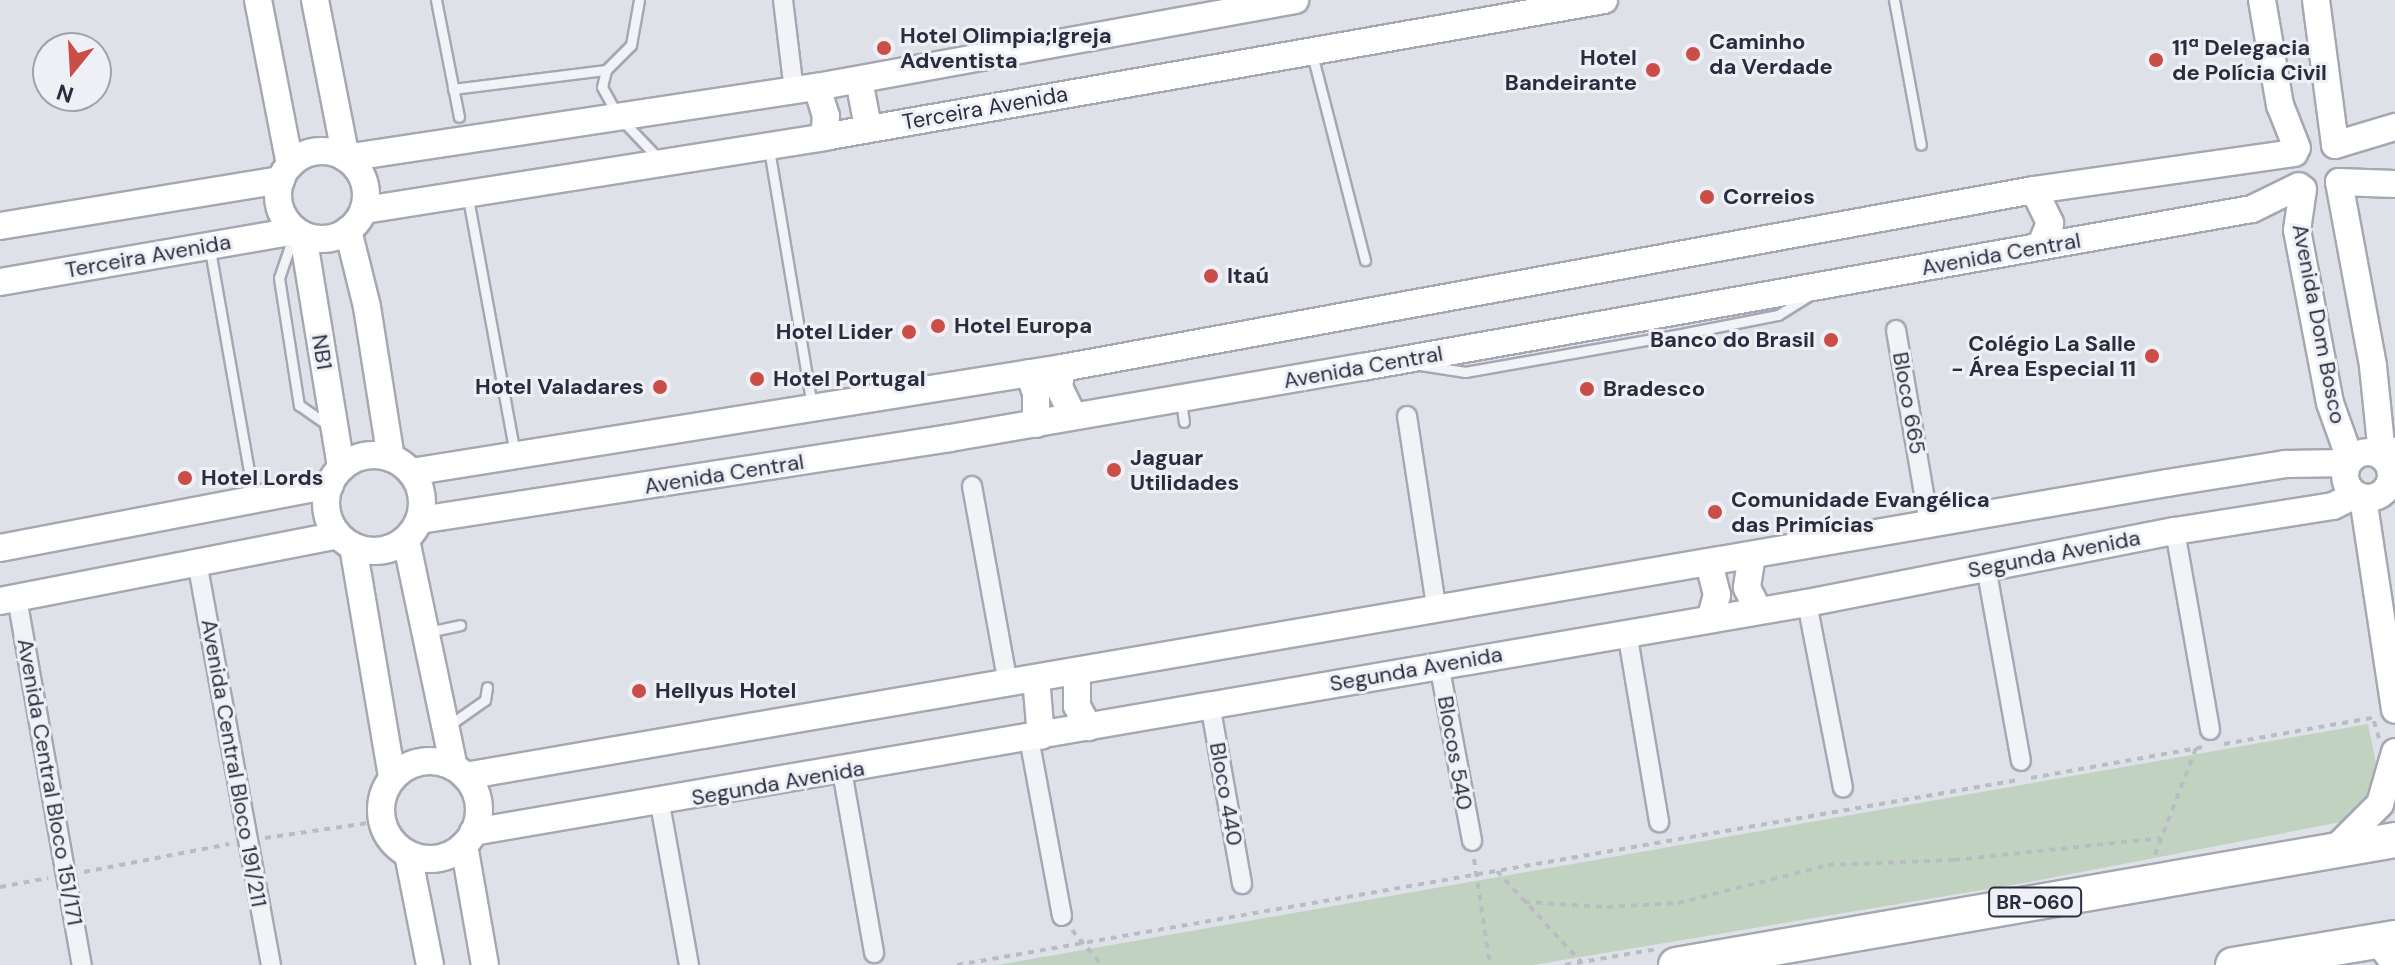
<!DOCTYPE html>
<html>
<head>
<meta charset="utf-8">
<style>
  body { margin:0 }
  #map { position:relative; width:2395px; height:965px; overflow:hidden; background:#dfe1e8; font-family:"DM Sans",sans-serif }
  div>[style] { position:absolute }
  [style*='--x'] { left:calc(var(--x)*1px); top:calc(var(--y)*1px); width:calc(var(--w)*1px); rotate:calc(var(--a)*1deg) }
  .green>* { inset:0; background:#c2d2c1 }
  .path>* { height:4px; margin-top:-2px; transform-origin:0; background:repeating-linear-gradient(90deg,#babcc3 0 6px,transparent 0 12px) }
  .roads { filter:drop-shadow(2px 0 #a5a7b2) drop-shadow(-2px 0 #a5a7b2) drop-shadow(0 2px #a5a7b2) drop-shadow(0 -2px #a5a7b2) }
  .lane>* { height:9px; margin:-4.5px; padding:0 4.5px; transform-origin:4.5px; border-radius:4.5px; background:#f2f3f7 }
  .street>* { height:18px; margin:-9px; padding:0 9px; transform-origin:9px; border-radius:9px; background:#f2f3f7 }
  .secondary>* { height:26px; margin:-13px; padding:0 13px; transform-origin:13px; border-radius:13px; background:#fff }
  .secondary>.ring { margin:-13px; padding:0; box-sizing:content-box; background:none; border:26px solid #fff; border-radius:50% }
  .highway>* { height:34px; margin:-17px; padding:0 17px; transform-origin:17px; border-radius:17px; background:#fff }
  .dots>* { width:22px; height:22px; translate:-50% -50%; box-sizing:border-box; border:4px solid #eff0f6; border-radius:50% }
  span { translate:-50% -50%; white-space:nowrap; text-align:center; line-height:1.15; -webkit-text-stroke:6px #eff0f6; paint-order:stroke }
  .shield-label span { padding:2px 6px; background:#eff0f6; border:2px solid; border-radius:6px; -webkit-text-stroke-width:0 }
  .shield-label { font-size:20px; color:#292d3f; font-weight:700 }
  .poi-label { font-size:22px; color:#292d3f; font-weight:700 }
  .left { translate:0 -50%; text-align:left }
  .right { translate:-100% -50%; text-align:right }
  .street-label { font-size:22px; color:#292d3f }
  .north { position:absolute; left:32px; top:32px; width:80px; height:80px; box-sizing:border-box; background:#eff0f6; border:2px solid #a0a2ad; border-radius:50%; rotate:198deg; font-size:22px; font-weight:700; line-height:32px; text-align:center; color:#292d3f }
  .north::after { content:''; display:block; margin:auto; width:28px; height:36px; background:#ca4d48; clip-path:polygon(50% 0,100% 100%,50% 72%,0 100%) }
</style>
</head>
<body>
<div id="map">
  <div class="green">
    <div style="clip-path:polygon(2368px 724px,2377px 768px,2370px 794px,2346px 821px,2024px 883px,1533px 965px,998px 965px)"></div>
  </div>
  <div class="path">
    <div style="--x:2374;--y:721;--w:19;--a:74"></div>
    <div style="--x:2224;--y:744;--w:155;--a:-10"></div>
    <div style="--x:2031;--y:778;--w:175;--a:-10.2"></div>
    <div style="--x:265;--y:838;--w:118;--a:-8.3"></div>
    <div style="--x:2155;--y:855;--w:115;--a:-69"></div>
    <div style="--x:1474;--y:859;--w:107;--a:81.4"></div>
    <div style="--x:1497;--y:871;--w:124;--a:47.3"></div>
    <div style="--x:84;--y:872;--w:148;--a:-10.9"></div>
    <div style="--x:0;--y:887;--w:49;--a:-10.6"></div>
    <div style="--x:1524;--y:902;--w:83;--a:3.4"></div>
    <div style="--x:1607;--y:907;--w:71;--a:-3.2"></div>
    <div style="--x:1678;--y:903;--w:155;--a:-14.2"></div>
    <div style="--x:1828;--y:865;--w:126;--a:-2.3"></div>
    <div style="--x:1954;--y:860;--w:208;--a:-6.1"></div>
    <div style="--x:1072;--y:930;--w:46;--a:49.4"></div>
    <div style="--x:957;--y:965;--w:1077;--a:-9.89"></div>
    <div style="--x:1565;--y:965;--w:93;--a:-9.9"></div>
  </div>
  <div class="roads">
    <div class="lane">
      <div style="--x:436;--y:0;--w:119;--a:78.9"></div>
      <div style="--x:639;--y:0;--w:46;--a:100.1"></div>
      <div style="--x:631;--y:45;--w:35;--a:135"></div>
      <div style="--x:606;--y:70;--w:17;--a:103"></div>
      <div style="--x:602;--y:87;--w:33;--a:61"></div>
      <div style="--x:618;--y:116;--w:59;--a:46.4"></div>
      <div style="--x:1894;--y:0;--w:147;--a:79.5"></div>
      <div style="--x:1312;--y:54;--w:213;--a:75.6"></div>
      <div style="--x:453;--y:89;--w:154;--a:-7.1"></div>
      <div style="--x:769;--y:149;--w:262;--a:80.5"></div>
      <div style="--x:468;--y:198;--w:261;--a:79.6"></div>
      <div style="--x:294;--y:234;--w:46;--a:108.8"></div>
      <div style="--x:279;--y:278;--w:129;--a:81.1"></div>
      <div style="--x:299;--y:405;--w:38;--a:35"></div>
      <div style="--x:210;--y:250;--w:249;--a:80"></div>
      <div style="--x:1420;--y:365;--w:46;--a:8.8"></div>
      <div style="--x:1465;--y:372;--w:224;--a:-10"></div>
      <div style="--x:1686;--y:333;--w:94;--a:-11.1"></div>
      <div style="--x:1778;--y:315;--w:36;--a:-32"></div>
      <div style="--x:1181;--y:401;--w:21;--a:82"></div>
      <div style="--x:428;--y:632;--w:33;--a:-12"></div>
      <div style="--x:448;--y:726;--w:45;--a:-35.1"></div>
      <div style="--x:485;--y:700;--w:13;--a:-81"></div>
    </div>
    <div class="street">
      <div style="--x:783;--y:0;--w:92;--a:83.1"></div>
      <div style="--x:1896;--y:330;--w:196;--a:80.3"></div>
      <div style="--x:1407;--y:416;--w:197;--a:81.3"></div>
      <div style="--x:972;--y:486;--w:201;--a:79.7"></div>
      <div style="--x:2175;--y:531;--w:202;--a:80"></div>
      <div style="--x:197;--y:562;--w:410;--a:79.6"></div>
      <div style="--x:1986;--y:567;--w:197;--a:79.8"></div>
      <div style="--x:17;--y:598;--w:373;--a:80"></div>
      <div style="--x:1807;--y:603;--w:188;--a:79"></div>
      <div style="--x:1627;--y:632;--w:193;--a:80.4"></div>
      <div style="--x:1439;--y:664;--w:180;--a:79.4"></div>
      <div style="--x:1210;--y:704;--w:183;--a:79.9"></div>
      <div style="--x:1029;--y:738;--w:181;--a:79.5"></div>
      <div style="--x:842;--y:771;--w:185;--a:80"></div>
      <div style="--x:660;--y:804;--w:164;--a:79.8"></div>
    </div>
    <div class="secondary">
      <div style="--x:258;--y:0;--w:168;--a:79"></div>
      <div style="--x:315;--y:0;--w:161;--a:78.9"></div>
      <div style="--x:346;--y:158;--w:476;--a:-8.6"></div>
      <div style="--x:817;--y:87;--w:486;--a:-10.3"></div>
      <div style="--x:2262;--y:0;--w:107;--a:80.3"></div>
      <div style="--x:2280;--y:105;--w:46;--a:68.4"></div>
      <div style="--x:2316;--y:0;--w:146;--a:82.5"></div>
      <div style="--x:2335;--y:145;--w:63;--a:-16.7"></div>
      <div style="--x:859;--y:80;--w:48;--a:79.2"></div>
      <div style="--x:817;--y:87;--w:30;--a:73"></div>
      <div style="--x:826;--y:116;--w:21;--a:95"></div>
      <div class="ring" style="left:278px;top:151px;width:62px;height:62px"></div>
      <div style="--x:2395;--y:184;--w:56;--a:-178"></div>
      <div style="--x:2339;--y:182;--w:187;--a:79.5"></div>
      <div style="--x:2373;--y:366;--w:89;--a:84.2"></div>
      <div style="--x:2382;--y:455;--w:14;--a:-17"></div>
      <div style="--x:2303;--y:189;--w:41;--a:98.3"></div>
      <div style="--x:2297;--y:230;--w:176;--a:79.2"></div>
      <div style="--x:2330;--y:403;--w:59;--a:70.3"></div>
      <div style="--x:2034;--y:190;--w:37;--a:64"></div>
      <div style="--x:2050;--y:223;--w:25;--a:113"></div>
      <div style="--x:365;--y:210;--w:465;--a:-9"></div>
      <div style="--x:824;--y:137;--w:792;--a:-9.96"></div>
      <div style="--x:0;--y:226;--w:285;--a:-9.3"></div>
      <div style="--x:348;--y:230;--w:79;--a:76.1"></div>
      <div style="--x:367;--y:307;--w:153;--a:81"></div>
      <div style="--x:303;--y:235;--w:236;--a:80.7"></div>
      <div style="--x:0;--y:282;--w:299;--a:-9.8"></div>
      <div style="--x:1062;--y:368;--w:19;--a:99"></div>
      <div style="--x:1059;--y:387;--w:32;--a:64"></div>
      <div style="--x:1029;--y:373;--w:21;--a:71"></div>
      <div style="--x:1036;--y:393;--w:31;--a:90"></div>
      <div class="ring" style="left:2345px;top:452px;width:20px;height:20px"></div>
      <div class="ring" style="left:326px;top:455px;width:70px;height:70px"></div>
      <div style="--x:411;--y:472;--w:659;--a:-9.08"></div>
      <div style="--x:1062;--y:368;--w:988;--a:-10.38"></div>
      <div style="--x:2034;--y:190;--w:263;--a:-8.1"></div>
      <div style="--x:2363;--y:498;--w:214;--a:81.4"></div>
      <div style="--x:420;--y:520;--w:536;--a:-8.79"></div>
      <div style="--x:950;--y:438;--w:419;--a:-9.8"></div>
      <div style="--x:1363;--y:367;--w:903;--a:-10.08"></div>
      <div style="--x:2252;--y:209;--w:52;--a:-26.1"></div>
      <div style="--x:406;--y:540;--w:232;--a:78.1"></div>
      <div style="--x:353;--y:546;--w:234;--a:80.4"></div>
      <div style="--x:0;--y:548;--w:336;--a:-10.8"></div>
      <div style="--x:1752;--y:555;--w:33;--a:99"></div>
      <div style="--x:1747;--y:588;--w:25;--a:63"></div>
      <div style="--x:1709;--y:563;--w:33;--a:76"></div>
      <div style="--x:1717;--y:595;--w:25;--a:106"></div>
      <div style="--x:0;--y:601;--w:344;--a:-11"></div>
      <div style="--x:1077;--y:671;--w:35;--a:90"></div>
      <div style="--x:1077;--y:706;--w:24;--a:62"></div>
      <div style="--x:1036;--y:678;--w:58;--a:85.1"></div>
      <div class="ring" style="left:381px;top:761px;width:72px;height:72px"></div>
      <div style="--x:465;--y:776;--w:1727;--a:-9.77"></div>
      <div style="--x:2167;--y:483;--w:121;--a:-9.1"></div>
      <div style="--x:2286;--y:464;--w:61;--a:-0.9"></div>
      <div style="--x:473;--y:832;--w:1354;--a:-9.74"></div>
      <div style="--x:1807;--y:603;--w:375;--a:-11.1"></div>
      <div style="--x:2175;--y:531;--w:160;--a:-9"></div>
      <div style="--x:2333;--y:506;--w:25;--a:-26"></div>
      <div style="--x:464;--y:845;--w:122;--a:80.1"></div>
      <div style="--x:2334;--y:850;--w:65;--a:-45"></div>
      <div style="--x:2380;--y:804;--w:54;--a:-73.9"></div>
      <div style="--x:408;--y:854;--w:113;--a:78.8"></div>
      <div style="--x:2378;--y:941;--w:29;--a:54"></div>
    </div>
    <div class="highway">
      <div style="--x:1676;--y:965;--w:730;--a:-9.86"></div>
      <div style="--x:2233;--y:965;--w:164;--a:-9.5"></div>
    </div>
  </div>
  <div class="dots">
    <div style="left:884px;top:48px;background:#ca4d48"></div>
    <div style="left:1693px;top:54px;background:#ca4d48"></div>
    <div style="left:2156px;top:60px;background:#ca4d48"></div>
    <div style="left:1653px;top:70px;background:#ca4d48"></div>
    <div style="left:1707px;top:197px;background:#ca4d48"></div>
    <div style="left:1211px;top:276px;background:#ca4d48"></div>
    <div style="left:938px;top:326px;background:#ca4d48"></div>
    <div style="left:909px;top:332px;background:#ca4d48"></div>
    <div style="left:1831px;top:340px;background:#ca4d48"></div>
    <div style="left:2152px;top:356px;background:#ca4d48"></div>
    <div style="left:757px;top:379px;background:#ca4d48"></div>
    <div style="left:660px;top:387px;background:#ca4d48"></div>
    <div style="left:1587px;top:389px;background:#ca4d48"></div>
    <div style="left:1114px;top:470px;background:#ca4d48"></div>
    <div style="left:185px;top:478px;background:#ca4d48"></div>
    <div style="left:1715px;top:512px;background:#ca4d48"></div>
    <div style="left:639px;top:691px;background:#ca4d48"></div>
  </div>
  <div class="shield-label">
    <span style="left:2035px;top:902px">BR-060</span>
  </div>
  <div class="poi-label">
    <span class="left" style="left:900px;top:48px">Hotel Olimpia;Igreja<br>Adventista</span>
    <span class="left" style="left:1709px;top:54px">Caminho<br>da Verdade</span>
    <span class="left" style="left:2172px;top:60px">11ª Delegacia<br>de Polícia Civil</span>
    <span class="right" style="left:1637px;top:70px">Hotel<br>Bandeirante</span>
    <span class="left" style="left:1723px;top:197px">Correios</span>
    <span class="left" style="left:1227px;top:276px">Itaú</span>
    <span class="left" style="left:954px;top:326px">Hotel Europa</span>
    <span class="right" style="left:893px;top:332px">Hotel Lider</span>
    <span class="right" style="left:1815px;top:340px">Banco do Brasil</span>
    <span class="right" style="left:2136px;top:356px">Colégio La Salle<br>- Área Especial 11</span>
    <span class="left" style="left:773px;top:379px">Hotel Portugal</span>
    <span class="right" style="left:644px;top:387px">Hotel Valadares</span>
    <span class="left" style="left:1603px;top:389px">Bradesco</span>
    <span class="left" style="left:1130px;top:470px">Jaguar<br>Utilidades</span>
    <span class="left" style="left:201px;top:478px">Hotel Lords</span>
    <span class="left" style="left:1731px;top:512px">Comunidade Evangélica<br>das Primícias</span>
    <span class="left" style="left:655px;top:691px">Hellyus Hotel</span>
  </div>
  <div class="street-label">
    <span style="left:985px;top:108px;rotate:-10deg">Terceira Avenida</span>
    <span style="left:2001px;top:254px;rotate:-10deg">Avenida Central</span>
    <span style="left:148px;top:256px;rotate:-10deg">Terceira Avenida</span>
    <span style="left:2319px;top:324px;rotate:79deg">Avenida Dom Bosco</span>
    <span style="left:322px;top:352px;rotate:81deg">NB1</span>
    <span style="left:1363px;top:367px;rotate:-10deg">Avenida Central</span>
    <span style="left:1909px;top:403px;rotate:80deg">Bloco 665</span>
    <span style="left:724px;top:474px;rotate:-9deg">Avenida Central</span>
    <span style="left:2054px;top:554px;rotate:-11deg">Segunda Avenida</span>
    <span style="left:1416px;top:669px;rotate:-10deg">Segunda Avenida</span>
    <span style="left:1455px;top:753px;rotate:80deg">Blocos 540</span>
    <span style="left:234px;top:763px;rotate:80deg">Avenida Central Bloco 191/211</span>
    <span style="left:50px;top:782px;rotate:80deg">Avenida Central Bloco 151/171</span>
    <span style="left:778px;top:783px;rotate:-10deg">Segunda Avenida</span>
    <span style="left:1226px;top:794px;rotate:80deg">Bloco 440</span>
  </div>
  <div class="north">N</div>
</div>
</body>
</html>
